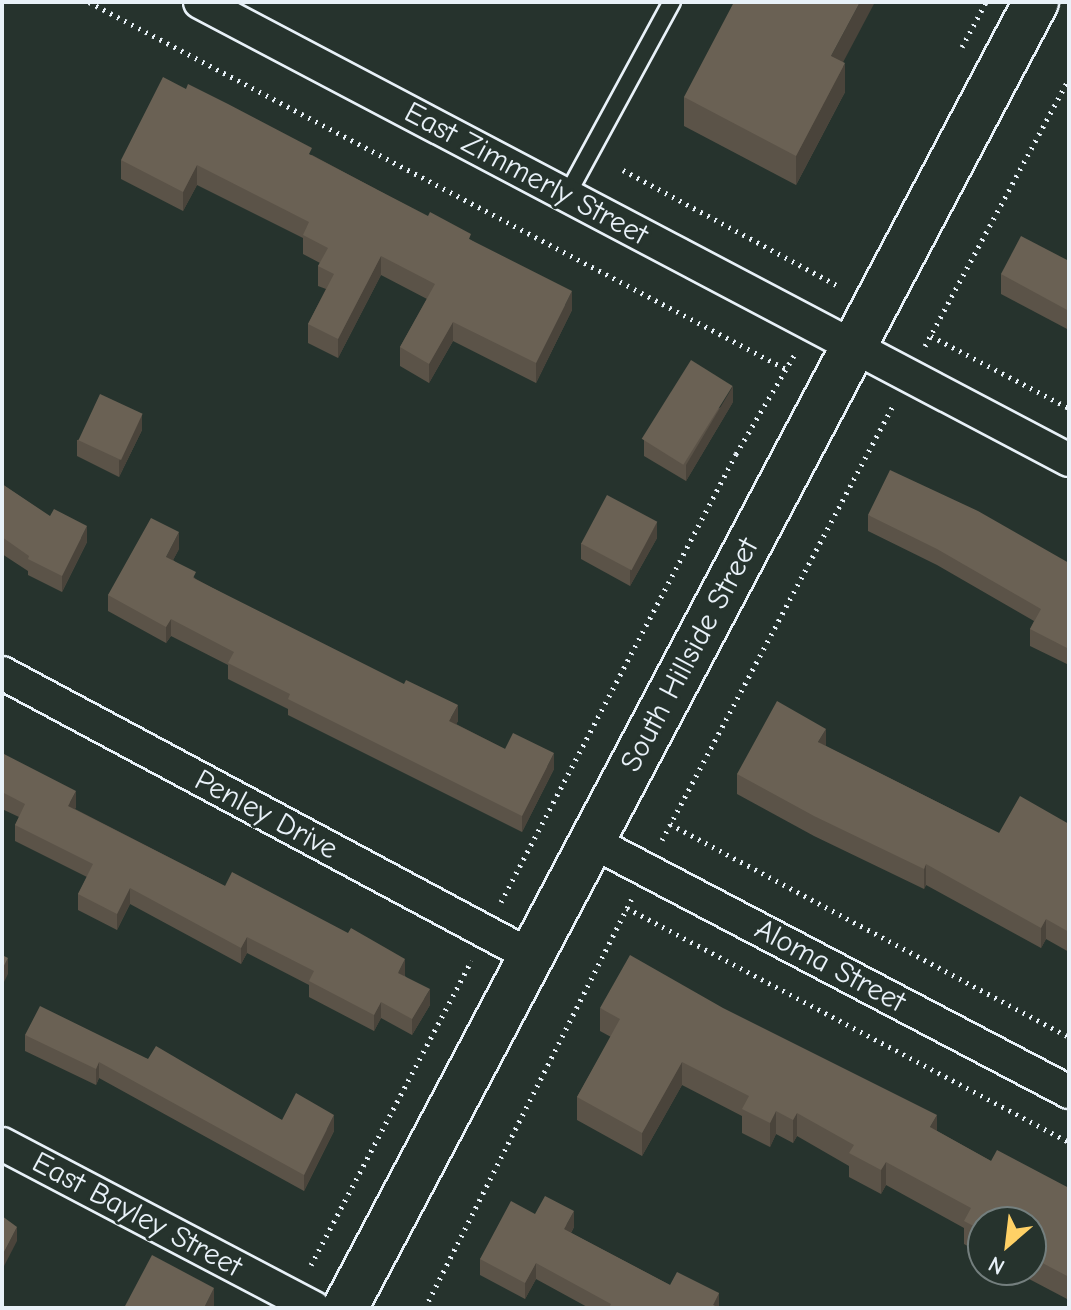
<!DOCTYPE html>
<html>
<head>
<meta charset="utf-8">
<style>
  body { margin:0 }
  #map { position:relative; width:1071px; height:1310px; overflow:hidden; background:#26332d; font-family:"Comic Neue",sans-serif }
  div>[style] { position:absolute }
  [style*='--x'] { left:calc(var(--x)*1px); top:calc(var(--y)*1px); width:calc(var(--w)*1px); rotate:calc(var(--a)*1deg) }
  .path>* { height:5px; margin-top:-2.5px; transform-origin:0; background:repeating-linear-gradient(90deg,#e8f1f8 0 2px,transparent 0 8px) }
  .roads { filter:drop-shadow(2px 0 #e8f1f8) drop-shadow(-2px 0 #e8f1f8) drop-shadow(0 2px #e8f1f8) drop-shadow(0 -2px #e8f1f8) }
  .service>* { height:16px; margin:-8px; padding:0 8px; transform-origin:8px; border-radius:8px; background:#26332d }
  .minor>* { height:32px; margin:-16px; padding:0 16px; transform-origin:16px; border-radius:16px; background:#26332d }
  .secondary>* { height:44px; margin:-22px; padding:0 22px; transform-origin:22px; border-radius:22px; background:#26332d }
  .wall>* { inset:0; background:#5b5348 }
  .shaded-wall>* { inset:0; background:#4a443b }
  .building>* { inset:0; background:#6a6154; transform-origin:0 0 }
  span { translate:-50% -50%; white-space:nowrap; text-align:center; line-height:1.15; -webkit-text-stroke:6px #26332d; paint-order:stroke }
  .street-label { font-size:30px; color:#e8f1f8 }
  .frame { position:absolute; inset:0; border:4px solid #e8f1f8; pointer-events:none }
  .north { position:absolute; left:967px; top:1206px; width:80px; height:80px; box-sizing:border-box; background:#26332d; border:2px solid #747f7e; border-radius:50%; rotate:208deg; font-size:22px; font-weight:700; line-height:32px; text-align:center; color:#e8f1f8 }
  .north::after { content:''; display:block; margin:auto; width:28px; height:36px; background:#ffd166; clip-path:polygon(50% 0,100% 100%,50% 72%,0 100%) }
</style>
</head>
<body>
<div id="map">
  <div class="path">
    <div style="--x:89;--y:2;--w:788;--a:27.77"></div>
    <div style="--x:962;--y:47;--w:51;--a:-61.9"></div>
    <div style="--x:623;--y:170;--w:243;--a:28.3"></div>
    <div style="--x:931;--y:336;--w:156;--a:27.6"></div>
    <div style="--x:925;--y:346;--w:303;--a:-61.7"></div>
    <div style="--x:670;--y:824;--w:452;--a:28.1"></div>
    <div style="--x:662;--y:840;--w:494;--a:-62"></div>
    <div style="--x:501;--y:902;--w:506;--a:-62.32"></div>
    <div style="--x:736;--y:454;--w:116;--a:-59.5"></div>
    <div style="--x:627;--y:908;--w:500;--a:27.9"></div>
    <div style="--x:311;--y:1265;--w:344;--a:-62.2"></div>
    <div style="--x:425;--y:1308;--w:458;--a:-63.2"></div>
  </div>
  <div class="roads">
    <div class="service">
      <div style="--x:567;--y:195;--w:220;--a:-61.5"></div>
    </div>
    <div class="minor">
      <div style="--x:200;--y:2;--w:982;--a:27.79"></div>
      <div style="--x:2;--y:673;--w:600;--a:28.15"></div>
      <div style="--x:591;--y:841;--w:540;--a:27.7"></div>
      <div style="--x:2;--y:1144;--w:352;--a:27.7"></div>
    </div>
    <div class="secondary">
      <div style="--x:345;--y:1308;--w:1478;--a:-62.12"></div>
    </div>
  </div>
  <div class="wall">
    <div style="clip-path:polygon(843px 62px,845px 92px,796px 185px,684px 126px,684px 97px)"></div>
    <div style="clip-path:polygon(312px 155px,471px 240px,572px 310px,536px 383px,453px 341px,429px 383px,400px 366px,400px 347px,427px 299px,381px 275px,338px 358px,308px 343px,308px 324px,326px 289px,318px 286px,318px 266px,320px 263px,303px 254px,303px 238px,197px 185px,183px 211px,121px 179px,121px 160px)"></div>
    <div style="clip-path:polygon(1069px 261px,1069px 330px,1001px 294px,1001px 274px)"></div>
    <div style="clip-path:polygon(733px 402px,686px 481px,644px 456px,644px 440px)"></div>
    <div style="clip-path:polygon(142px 430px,119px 477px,77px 456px,77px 440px)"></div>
    <div style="clip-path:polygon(2px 484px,87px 542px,62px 592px,28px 575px,28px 571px,2px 554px)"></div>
    <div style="clip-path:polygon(868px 515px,1069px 563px,1069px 665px,1030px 646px,1030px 629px,1034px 621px,937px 565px,868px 531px)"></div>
    <div style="clip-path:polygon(657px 538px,630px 586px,581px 559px,581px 543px)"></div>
    <div style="clip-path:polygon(179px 549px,173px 560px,196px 579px,458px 721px,456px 724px,505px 749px,554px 769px,522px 832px,288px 715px,288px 709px,228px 679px,228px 665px,171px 636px,166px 643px,108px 611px,108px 595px)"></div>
    <div style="clip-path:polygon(826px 746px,999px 833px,1069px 824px,1069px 952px,1046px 939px,1041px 948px,926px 885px,924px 889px,814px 836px,737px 794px,737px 774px)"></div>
    <div style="clip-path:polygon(2px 753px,76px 807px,75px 809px,225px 886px,405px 975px,405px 976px,430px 1005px,412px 1035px,381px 1018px,374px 1031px,309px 997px,309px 985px,247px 953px,241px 964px,130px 904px,117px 930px,78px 910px,78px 894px,87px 877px,15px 841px,15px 825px,19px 817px,2px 809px)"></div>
    <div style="clip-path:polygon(600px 1008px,937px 1131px,991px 1161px,1069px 1188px,1069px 1300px,1012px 1270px,1031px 1270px,1031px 1222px,983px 1222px,983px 1254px,964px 1244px,964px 1228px,886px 1185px,881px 1194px,849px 1177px,849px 1166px,797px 1136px,793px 1143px,776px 1134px,770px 1147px,742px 1133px,742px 1116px,682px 1085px,642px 1156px,577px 1120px,577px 1097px,611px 1037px,600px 1031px)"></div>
    <div style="clip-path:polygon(25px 1035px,148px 1059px,282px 1120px,334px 1131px,304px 1191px,99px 1078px,96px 1085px,25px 1051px)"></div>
    <div style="clip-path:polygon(535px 1214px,574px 1227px,571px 1233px,670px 1285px,719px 1293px,719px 1308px,589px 1308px,536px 1279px,525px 1299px,480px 1275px,480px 1259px)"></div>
  </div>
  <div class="shaded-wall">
    <div style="clip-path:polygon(860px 2px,875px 2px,831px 85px,831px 56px)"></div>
    <div style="clip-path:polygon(845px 63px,845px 92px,796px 185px,796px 156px)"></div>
    <div style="clip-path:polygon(197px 165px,197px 185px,183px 211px,183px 192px)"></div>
    <div style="clip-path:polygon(381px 256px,381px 275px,338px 358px,338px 339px)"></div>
    <div style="clip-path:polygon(572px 291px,572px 310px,536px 383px,536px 363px)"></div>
    <div style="clip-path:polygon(453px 322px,453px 341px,429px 383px,429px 364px)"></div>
    <div style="clip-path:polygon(733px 386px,733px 402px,686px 481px,686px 465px)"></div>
    <div style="clip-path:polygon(142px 414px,142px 430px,119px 477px,119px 461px)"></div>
    <div style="clip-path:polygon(657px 522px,657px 538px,630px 586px,630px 570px)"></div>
    <div style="clip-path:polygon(87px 526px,87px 542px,62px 592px,62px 576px)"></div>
    <div style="clip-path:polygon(179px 532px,179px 549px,166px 573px,166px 557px)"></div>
    <div style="clip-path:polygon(171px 619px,171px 636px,166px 643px,166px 627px)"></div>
    <div style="clip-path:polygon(458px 705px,458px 721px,449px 737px,449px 721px)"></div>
    <div style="clip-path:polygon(826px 729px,826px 749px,818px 742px)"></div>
    <div style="clip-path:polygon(554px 753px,554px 769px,522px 832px,522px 816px)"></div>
    <div style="clip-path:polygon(76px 791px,76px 807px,68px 822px,68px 806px)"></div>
    <div style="clip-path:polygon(926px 864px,926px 885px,924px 889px,924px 869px)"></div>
    <div style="clip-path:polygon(130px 888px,130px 904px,117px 930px,117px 914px)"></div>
    <div style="clip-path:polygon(1046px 919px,1046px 939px,1041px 948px,1041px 928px)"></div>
    <div style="clip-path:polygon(247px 937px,247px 953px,241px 964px,241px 948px)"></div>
    <div style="clip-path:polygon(8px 958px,8px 974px,2px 986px,2px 970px)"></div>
    <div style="clip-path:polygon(405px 959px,405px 975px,398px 989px,398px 973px)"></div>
    <div style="clip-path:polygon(430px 989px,430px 1005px,412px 1035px,412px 1019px)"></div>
    <div style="clip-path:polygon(381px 1002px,381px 1018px,374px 1031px,374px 1015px)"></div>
    <div style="clip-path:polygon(99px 1062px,99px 1078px,96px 1085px,96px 1069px)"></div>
    <div style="clip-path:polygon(682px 1062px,682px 1085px,642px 1156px,642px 1133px)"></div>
    <div style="clip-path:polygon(776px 1111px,776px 1134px,770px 1147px,770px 1123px)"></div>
    <div style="clip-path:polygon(797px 1113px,797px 1136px,793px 1143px,793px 1120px)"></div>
    <div style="clip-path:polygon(334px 1115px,334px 1131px,304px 1191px,304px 1175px)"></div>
    <div style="clip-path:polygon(937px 1115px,937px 1139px,930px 1127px)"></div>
    <div style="clip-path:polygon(886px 1162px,886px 1185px,881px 1194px,881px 1170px)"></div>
    <div style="clip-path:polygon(574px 1211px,574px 1227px,564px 1245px,564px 1229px)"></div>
    <div style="clip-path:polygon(17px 1227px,17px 1241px,2px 1270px,2px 1256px)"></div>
    <div style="clip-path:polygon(536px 1263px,536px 1279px,525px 1299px,525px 1283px)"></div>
    <div style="clip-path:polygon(214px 1288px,214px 1308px,204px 1308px)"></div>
    <div style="clip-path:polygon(719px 1293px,719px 1308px,713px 1305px)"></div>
  </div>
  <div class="building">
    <div style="clip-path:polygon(734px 2px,860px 2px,831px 56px,845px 63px,796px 156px,684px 97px)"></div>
    <div style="clip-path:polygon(163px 77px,186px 89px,188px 84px,228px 104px,312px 148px,309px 154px,428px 216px,430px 212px,471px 234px,469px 239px,572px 291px,536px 363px,453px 322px,429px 364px,400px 347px,435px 284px,381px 256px,338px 339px,308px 324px,334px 274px,318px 266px,328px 248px,303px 235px,309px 222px,197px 165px,183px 192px,121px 160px)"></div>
    <div style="clip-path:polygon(1021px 236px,1069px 261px,1069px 311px,1001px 274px)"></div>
    <div style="left:691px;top:360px;width:49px;height:93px;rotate:32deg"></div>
    <div style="left:100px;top:394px;width:47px;height:51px;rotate:25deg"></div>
    <div style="clip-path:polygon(890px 470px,978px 511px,1069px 563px,1069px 649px,1030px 629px,1041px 609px,937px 549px,868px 515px)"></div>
    <div style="clip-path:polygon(2px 484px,50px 516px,54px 509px,87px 526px,62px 576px,28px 559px,29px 556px,2px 537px)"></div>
    <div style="left:607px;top:495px;width:57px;height:55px;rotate:28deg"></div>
    <div style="clip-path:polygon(151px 518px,179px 532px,166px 557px,196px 572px,193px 578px,404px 684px,406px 680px,458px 705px,449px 721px,505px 749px,513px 733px,554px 753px,522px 816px,288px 699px,290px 694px,228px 663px,234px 652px,171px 619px,166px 627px,108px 595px)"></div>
    <div style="clip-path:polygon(777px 701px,826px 729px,818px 742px,999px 833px,1020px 796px,1069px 824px,1069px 932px,1046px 919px,1041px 928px,926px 864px,924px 869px,814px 816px,737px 774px)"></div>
    <div style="clip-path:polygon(2px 753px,76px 791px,68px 806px,225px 886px,232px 872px,348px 933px,351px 928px,405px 959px,398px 973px,430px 989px,412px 1019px,381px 1002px,374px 1015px,309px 981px,314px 971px,247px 937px,241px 948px,130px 888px,117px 914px,78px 894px,93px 864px,15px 825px,25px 804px,2px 792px)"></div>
    <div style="clip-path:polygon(2px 955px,8px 958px,2px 970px)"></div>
    <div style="clip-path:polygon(630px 955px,723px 1008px,937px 1115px,930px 1127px,991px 1161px,997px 1150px,1069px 1188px,1069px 1277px,1031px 1257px,1031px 1222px,983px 1222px,983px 1231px,964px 1221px,971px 1208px,886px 1162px,881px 1170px,849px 1153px,854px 1145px,797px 1113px,793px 1120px,776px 1111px,770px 1123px,742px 1109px,749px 1096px,682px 1062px,642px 1133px,577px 1097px,620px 1019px,600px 1008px)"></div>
    <div style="clip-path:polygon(40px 1006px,148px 1059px,156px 1046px,282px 1120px,296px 1093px,334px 1115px,304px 1175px,99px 1062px,96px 1069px,25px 1035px)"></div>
    <div style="clip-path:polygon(545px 1196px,574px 1211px,564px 1229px,670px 1285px,677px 1272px,719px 1293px,713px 1305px,719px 1308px,609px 1308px,611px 1304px,536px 1263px,525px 1283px,480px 1259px,511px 1201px,535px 1214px)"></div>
    <div style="clip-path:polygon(2px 1216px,17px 1227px,2px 1256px)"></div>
    <div style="clip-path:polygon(152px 1255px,214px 1288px,204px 1308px,124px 1308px)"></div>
  </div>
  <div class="street-label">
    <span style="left:526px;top:174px;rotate:28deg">East Zimmerly Street</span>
    <span style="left:690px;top:655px;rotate:-62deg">South Hillside Street</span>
    <span style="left:266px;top:815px;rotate:28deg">Penley Drive</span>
    <span style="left:830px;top:966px;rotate:28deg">Aloma Street</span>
    <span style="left:137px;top:1215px;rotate:28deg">East Bayley Street</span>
  </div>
  <div class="frame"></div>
  <div class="north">N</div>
</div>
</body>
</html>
